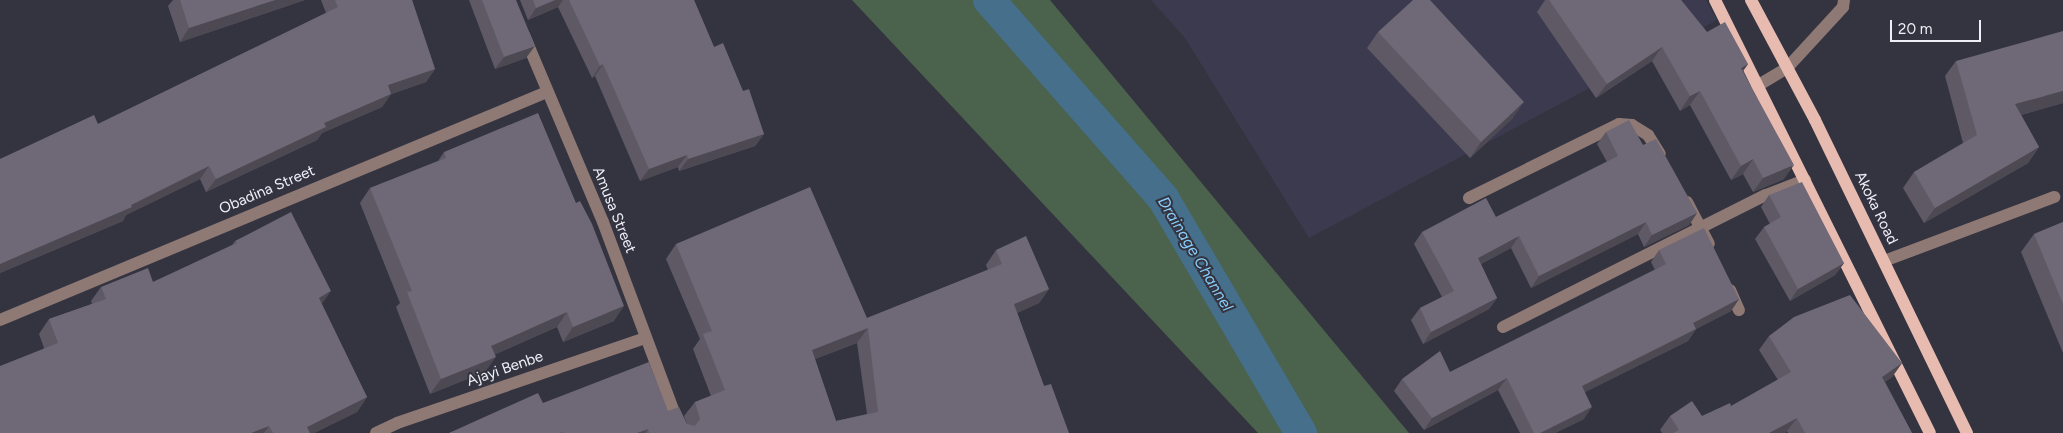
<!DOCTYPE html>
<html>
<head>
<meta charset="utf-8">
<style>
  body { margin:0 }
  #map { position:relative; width:2063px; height:433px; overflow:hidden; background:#343441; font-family:Figtree,sans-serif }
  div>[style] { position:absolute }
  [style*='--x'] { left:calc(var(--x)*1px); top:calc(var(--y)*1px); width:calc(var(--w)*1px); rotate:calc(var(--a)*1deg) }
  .built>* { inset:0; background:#3b3a4e }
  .green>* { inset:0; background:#4b624c }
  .canal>* { height:32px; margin:-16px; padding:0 16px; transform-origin:16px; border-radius:16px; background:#456f8a }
  .minor>* { height:12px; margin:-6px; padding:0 6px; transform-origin:6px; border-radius:6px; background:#8f7974 }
  .major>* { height:12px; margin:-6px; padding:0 6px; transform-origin:6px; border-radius:6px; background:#e8bbb1 }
  .wall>* { inset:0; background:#5f5966 }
  .shaded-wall>* { inset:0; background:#4d4953 }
  .building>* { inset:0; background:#6e6877 }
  span { translate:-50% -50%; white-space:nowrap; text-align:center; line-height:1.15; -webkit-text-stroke:4px #343441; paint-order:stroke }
  .street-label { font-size:15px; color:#eeeff7 }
  .water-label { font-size:16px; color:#89cefa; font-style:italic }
  .scale { position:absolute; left:1890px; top:20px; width:91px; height:22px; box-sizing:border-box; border:2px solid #eeeff7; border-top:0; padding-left:6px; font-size:15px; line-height:18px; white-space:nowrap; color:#eeeff7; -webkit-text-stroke:4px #343441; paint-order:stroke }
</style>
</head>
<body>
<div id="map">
  <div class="built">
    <div style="clip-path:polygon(1151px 0,1706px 0,1717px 20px,1309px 238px,1185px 38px)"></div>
  </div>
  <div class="green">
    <div style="clip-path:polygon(852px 0,1050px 0,1409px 433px,1258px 433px)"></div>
  </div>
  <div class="canal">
    <div style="--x:989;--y:0;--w:264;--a:48.7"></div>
    <div style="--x:1163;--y:198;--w:273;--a:59.6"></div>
  </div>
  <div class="minor">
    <div style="--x:524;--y:35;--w:203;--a:67.1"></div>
    <div style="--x:603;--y:222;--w:225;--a:69.5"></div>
    <div style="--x:1757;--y:86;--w:35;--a:-31"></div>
    <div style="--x:1787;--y:68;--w:83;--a:-47.4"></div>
    <div style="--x:1843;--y:7;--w:7;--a:-82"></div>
    <div style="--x:1469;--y:198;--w:167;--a:-26.3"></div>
    <div style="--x:1619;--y:124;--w:13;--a:4"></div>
    <div style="--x:1632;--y:125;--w:19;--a:32"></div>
    <div style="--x:1648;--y:135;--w:22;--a:58"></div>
    <div style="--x:1687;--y:202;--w:47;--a:62.4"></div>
    <div style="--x:1884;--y:261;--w:182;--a:-20.6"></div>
    <div style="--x:1730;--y:290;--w:22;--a:66"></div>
    <div style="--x:0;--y:320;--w:593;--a:-22.63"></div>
    <div style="--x:1503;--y:327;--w:294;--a:-26.7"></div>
    <div style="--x:1766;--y:195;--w:42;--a:-21"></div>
    <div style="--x:376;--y:433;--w:23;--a:-25"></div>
    <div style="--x:397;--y:423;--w:262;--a:-18.9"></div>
  </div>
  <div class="major">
    <div style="--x:1715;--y:0;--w:483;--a:63.6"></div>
    <div style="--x:1751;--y:0;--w:136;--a:61.9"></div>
    <div style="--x:1815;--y:120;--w:348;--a:64.1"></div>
  </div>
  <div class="wall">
    <div style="clip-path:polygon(173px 0,305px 0,180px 42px,168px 6px)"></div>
    <div style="clip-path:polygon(321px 0,412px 0,435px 69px,426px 82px,391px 94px,382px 107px,322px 133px,317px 140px,206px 192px,200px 179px,126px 215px,123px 221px,0 273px,0 159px,98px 124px,326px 13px)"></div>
    <div style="clip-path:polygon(469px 0,516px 0,526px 58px,495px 69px)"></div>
    <div style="clip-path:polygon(520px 0,694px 0,714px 47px,743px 91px,764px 134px,755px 146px,679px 171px,678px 167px,640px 181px,595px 76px,592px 78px,558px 7px,528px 20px)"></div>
    <div style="clip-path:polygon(1545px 0,1681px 0,1707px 32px,1748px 64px,1743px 71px,1784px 179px,1753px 192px,1743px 174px,1731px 180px,1690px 105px,1680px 111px,1652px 61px,1596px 98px,1537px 12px)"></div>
    <div style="clip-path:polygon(1378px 32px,1513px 118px,1470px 158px,1367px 48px)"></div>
    <div style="clip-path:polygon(1956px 61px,2063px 103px,2021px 115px,2039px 147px,2028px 163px,1924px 223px,1903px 188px,1914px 172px,1963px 143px,1945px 76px)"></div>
    <div style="clip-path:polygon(1606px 132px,1643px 145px,1697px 213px,1689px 225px,1644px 247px,1638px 234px,1531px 288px,1511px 248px,1481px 264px,1497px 298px,1489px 309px,1423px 344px,1411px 320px,1420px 308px,1442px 297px,1414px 244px,1422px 232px,1496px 217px,1607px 162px,1597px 144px)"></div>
    <div style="clip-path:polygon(444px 152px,614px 321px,563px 342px,557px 327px,495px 354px,485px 372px,430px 394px,396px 307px,400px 303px,360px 203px,370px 188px,438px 161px)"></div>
    <div style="clip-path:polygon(1769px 195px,1844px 263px,1835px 275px,1790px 301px,1755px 239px,1764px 227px,1770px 224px,1761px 207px)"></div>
    <div style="clip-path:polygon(2063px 222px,2063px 353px,2021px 252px,2034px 234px)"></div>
    <div style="clip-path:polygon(235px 241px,322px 305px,367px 397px,357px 412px,314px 433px,0 433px,44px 348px,39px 334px,49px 319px,92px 304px,91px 301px,101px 287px,153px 282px,232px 245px)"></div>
    <div style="clip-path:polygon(evenodd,676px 244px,867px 318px,988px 270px,986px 265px,996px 250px,1049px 289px,1039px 303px,1017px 313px,1044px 386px,1069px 433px,449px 433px,543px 403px,668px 411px,687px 424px,684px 416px,695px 402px,711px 396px,693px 349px,700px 339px,666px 259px,676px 244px,857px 343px,867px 414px,836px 421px,815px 359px,857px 343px)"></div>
    <div style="clip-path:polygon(1659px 250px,1739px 299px,1731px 311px,1696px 329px,1688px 341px,1585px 392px,1584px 419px,1555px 433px,1520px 433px,1498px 390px,1424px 430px,1394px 391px,1402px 379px,1450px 372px,1655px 270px,1651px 262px)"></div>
    <div style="clip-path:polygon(1769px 336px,1902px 363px,1892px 377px,1885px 382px,1912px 433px,1788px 433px,1787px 431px,1785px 433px,1662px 433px,1660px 430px,1670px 416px,1702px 416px,1731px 406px,1778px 380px,1759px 350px)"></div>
  </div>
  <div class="shaded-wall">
    <div style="clip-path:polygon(275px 0,305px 0,180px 42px,189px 28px)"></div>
    <div style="clip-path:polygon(555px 0,563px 0,558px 7px,528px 20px,536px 8px)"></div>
    <div style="clip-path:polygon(535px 46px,526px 58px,495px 69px,504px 57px)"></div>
    <div style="clip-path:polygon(1662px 47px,1652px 61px,1596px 98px,1607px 84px)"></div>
    <div style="clip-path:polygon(603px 64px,595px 76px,592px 78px,600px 66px)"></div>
    <div style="clip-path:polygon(1748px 64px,1738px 78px,1741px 68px)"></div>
    <div style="clip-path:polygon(435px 69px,426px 82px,378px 99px,388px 85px)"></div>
    <div style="clip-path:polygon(1700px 91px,1690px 105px,1680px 111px,1690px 96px)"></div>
    <div style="clip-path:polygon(2063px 91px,2063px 103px,2004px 120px,2015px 104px)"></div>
    <div style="clip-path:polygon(391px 94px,382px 107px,322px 133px,317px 140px,206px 192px,216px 179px,324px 123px)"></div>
    <div style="clip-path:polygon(1524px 102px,1513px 118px,1470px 158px,1481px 142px)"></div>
    <div style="clip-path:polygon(764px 134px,755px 146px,679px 171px,688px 159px)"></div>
    <div style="clip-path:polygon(2039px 147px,2028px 163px,1924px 223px,1935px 208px)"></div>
    <div style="clip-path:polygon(687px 155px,678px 167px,640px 181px,649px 169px)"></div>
    <div style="clip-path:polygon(1753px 159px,1743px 174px,1731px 180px,1741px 166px)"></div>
    <div style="clip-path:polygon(1794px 165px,1784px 179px,1753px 192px,1763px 178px)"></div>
    <div style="clip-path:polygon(209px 166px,200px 179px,126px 215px,123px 221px,0 273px,0 264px,131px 205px)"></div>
    <div style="clip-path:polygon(1697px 213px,1689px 225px,1644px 247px,1652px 235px)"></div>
    <div style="clip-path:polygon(1646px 222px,1638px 234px,1531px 288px,1539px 276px)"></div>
    <div style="clip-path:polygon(1519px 236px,1511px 248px,1470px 270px,1478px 258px)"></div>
    <div style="clip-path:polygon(1844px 263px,1835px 275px,1790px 301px,1798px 289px)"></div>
    <div style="clip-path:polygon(1049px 289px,1039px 303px,1004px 319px,1014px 304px)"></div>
    <div style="clip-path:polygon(331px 291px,321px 305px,319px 298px)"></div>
    <div style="clip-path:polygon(1497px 298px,1489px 309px,1423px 344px,1431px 332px)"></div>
    <div style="clip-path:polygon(1739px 299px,1731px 311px,1696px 329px,1688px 341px,1573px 398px,1582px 386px,1693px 323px)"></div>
    <div style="clip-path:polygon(624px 306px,614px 321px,563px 342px,573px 327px)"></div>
    <div style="clip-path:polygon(567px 312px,557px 327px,481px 361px,491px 346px)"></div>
    <div style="clip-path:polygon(868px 328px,857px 343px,802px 364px,812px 350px)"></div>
    <div style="clip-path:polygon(496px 357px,485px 372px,430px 394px,441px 379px)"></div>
    <div style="clip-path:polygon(1902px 363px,1892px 377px,1872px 391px,1882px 377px)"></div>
    <div style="clip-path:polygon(1507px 378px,1498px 390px,1424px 430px,1432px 418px)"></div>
    <div style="clip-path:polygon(367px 397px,357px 412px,314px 433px,303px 433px,307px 427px)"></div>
    <div style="clip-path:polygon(1592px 407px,1584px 419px,1555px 433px,1540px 433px)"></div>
    <div style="clip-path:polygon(1797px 418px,1787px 431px,1785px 433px,1769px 433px)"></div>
    <div style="clip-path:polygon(269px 426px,264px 433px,251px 433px)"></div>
    <div style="clip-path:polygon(648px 429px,645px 433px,637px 433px)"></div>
  </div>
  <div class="building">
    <div style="clip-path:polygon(180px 0,275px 0,189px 28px)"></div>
    <div style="clip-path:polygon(335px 0,412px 0,435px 69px,388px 85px,391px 94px,324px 123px,326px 127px,216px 179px,209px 166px,131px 205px,132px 207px,0 264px,0 159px,94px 115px,98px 124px,338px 7px)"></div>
    <div style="clip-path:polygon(482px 0,516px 0,535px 46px,504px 57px)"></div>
    <div style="clip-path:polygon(533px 0,555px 0,536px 8px)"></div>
    <div style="clip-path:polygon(569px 0,694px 0,714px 47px,723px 43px,743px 91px,749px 89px,764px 134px,688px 159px,687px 155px,649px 169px,603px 64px,600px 66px)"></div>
    <div style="clip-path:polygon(1413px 0,1430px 0,1524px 102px,1481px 142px,1378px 32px)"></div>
    <div style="clip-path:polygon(1549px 0,1681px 0,1707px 32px,1725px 22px,1748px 64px,1741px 68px,1794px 165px,1763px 178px,1753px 159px,1741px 166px,1700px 91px,1690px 96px,1662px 47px,1607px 84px)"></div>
    <div style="clip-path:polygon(2063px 31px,2063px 91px,2015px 104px,2039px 147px,1935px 208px,1914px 172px,1977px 135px,1956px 61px)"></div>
    <div style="clip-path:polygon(538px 113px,576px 203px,580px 201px,592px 224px,624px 306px,573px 327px,567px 312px,491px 346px,496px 357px,441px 379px,407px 292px,412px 291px,370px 188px,446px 158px,444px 152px)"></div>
    <div style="clip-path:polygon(1629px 120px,1643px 145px,1656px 139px,1697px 213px,1652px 235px,1646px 222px,1539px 276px,1519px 236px,1478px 258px,1497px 298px,1431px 332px,1420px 308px,1454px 291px,1422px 232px,1486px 198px,1496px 217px,1618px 156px,1606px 132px)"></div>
    <div style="clip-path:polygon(1802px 182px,1844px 263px,1798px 289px,1764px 227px,1781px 217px,1769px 195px)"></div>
    <div style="clip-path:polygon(evenodd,810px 187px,867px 318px,1002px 264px,996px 250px,1026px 236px,1049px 289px,1014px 304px,1044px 386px,1051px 384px,1069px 433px,649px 433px,648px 429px,637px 433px,563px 433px,562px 432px,560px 433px,449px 433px,538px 393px,543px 403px,649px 362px,668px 411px,679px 407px,687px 424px,695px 426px,700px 419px,695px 402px,725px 390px,703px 334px,712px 331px,676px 244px,810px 187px,868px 328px,878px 412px,836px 421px,812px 350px,868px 328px)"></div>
    <div style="clip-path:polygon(291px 212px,331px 291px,319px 298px,367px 397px,307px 427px,310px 433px,273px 433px,269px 426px,251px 433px,0 433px,0 366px,58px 343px,49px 319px,106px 299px,101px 287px,148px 268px,153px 282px,237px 243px,235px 241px)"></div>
    <div style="clip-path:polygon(2063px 222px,2063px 304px,2034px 234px)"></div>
    <div style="clip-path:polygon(1704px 228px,1739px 299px,1693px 323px,1696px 329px,1582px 386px,1592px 407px,1540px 433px,1534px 433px,1507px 378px,1432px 418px,1402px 379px,1440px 351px,1450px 372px,1666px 264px,1659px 250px)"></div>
    <div style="clip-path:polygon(1850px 295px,1902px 363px,1882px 377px,1912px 433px,1805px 433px,1797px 418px,1769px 433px,1673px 433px,1679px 430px,1670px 416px,1692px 401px,1702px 416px,1730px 403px,1731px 406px,1791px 372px,1769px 336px,1794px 317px)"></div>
  </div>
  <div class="street-label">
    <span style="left:267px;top:190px;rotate:-23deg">Obadina Street</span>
    <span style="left:1876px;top:208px;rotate:64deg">Akoka Road</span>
    <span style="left:614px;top:210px;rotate:68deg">Amusa Street</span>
    <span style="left:505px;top:369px;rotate:-19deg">Ajayi Benbe</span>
  </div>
  <div class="water-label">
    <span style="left:1195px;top:254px;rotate:59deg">Drainage Channel</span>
  </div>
  <div class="scale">20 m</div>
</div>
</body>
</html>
